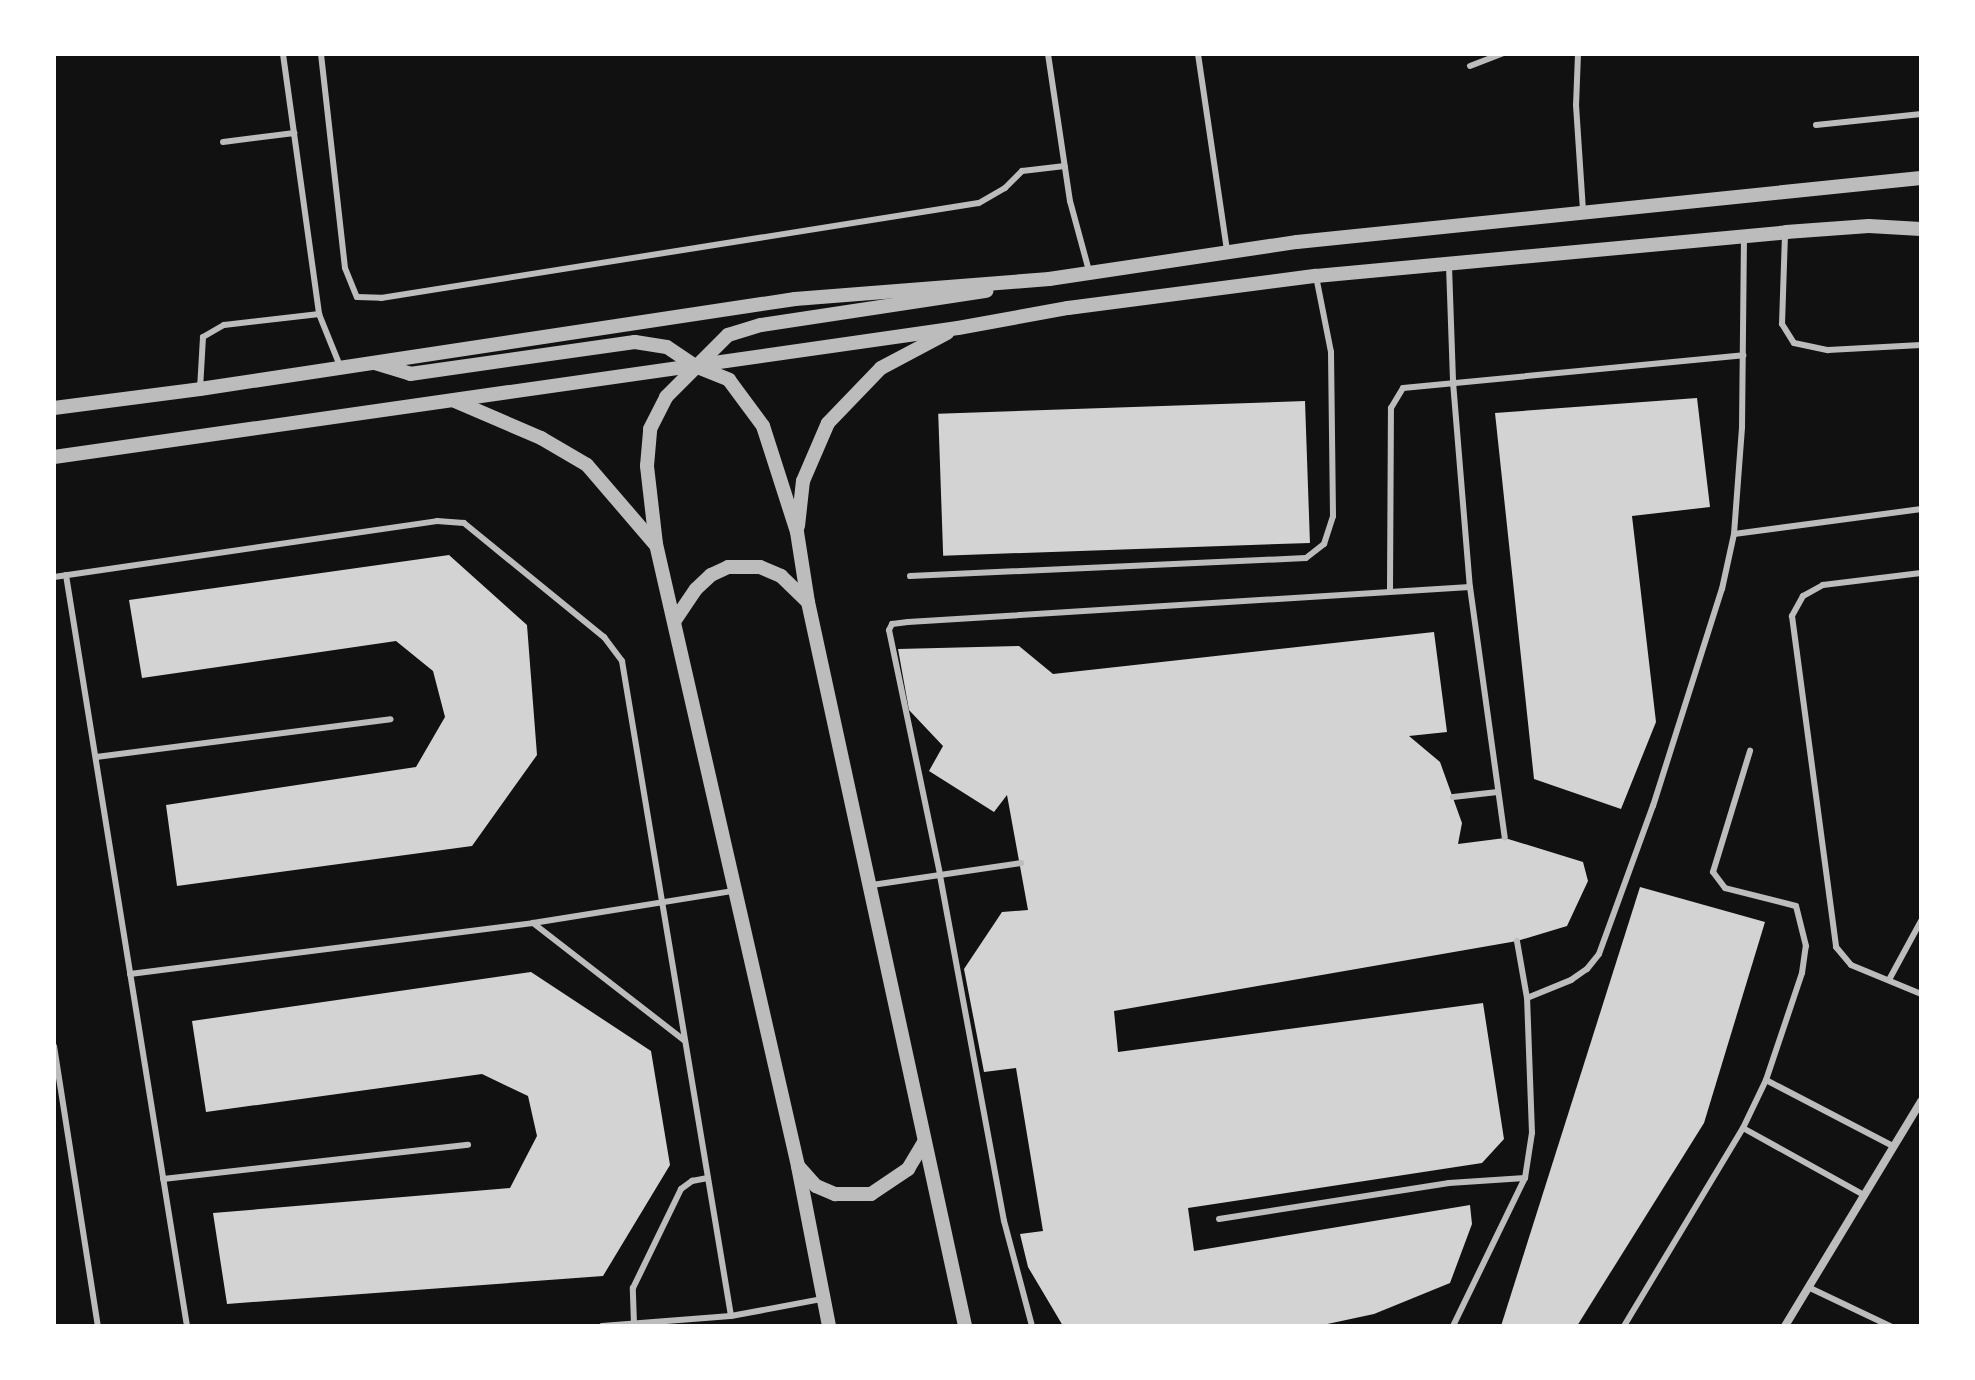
<!DOCTYPE html>
<html>
<head>
<meta charset="utf-8">
<style>
  body { margin:0 }
  #map { position:relative; width:1975px; height:1380px; overflow:hidden; background:#111; font-family:"Golos Text",sans-serif }
  div>[style] { position:absolute }
  [style*='--x'] { left:calc(var(--x)*1px); top:calc(var(--y)*1px); width:calc(var(--w)*1px); rotate:calc(var(--a)*1deg) }
  .building>* { inset:0; background:#d3d3d3; transform-origin:0 0 }
  .service>* { height:6px; margin:-3px; padding:0 3px; transform-origin:3px; border-radius:3px; background:#bcbcbc }
  .minor>* { height:8px; margin:-4px; padding:0 4px; transform-origin:4px; border-radius:4px; background:#bcbcbc }
  .tertiary>* { height:14px; margin:-7px; padding:0 7px; transform-origin:7px; border-radius:7px; background:#bcbcbc }
  span { translate:-50% -50%; white-space:nowrap; text-align:center; line-height:1.15; -webkit-text-stroke:6px #fff; paint-order:stroke }
  .frame { position:absolute; inset:0; border:56px solid #fff; pointer-events:none }
</style>
</head>
<body>
<div id="map">
  <div class="building">
    <div style="clip-path:polygon(1697px 398px,1710px 507px,1632px 516px,1656px 722px,1621px 809px,1534px 779px,1495px 413px)"></div>
    <div style="left:1305px;top:401px;width:142px;height:367px;rotate:88deg"></div>
    <div style="clip-path:polygon(449px 555px,527px 625px,537px 755px,472px 846px,177px 886px,166px 805px,416px 767px,445px 717px,433px 671px,396px 641px,142px 678px,129px 600px)"></div>
    <div style="clip-path:polygon(1434px 632px,1447px 732px,1409px 736px,1440px 762px,1462px 823px,1458px 844px,1505px 838px,1583px 862px,1588px 881px,1567px 926px,1517px 941px,1114px 1011px,1118px 1052px,1483px 1003px,1504px 1139px,1482px 1163px,1188px 1208px,1194px 1251px,1470px 1205px,1472px 1224px,1450px 1283px,1374px 1314px,1318px 1326px,1063px 1326px,1028px 1267px,1020px 1234px,1043px 1231px,1016px 1068px,984px 1072px,964px 969px,1002px 912px,1028px 910px,1007px 795px,994px 812px,929px 771px,943px 746px,909px 710px,898px 649px,1019px 646px,1053px 674px)"></div>
    <div style="clip-path:polygon(1640px 887px,1765px 922px,1704px 1123px,1577px 1326px,1501px 1326px)"></div>
    <div style="clip-path:polygon(531px 972px,651px 1051px,670px 1165px,603px 1276px,227px 1304px,213px 1213px,510px 1188px,537px 1136px,528px 1096px,482px 1074px,206px 1112px,192px 1021px)"></div>
  </div>
  <div class="service">
    <div style="--x:283;--y:54;--w:262;--a:82.1"></div>
    <div style="--x:321;--y:54;--w:215;--a:83.6"></div>
    <div style="--x:345;--y:268;--w:31;--a:68"></div>
    <div style="--x:357;--y:297;--w:24;--a:2"></div>
    <div style="--x:381;--y:298;--w:605;--a:-9.03"></div>
    <div style="--x:979;--y:203;--w:30;--a:-30"></div>
    <div style="--x:1005;--y:188;--w:24;--a:-45"></div>
    <div style="--x:1022;--y:171;--w:43;--a:-6.6"></div>
    <div style="--x:1048;--y:54;--w:149;--a:81.5"></div>
    <div style="--x:1070;--y:201;--w:73;--a:74.8"></div>
    <div style="--x:1198;--y:54;--w:199;--a:81.6"></div>
    <div style="--x:1578;--y:54;--w:51;--a:92.2"></div>
    <div style="--x:1576;--y:105;--w:106;--a:86.2"></div>
    <div style="--x:1470;--y:66;--w:34;--a:-21"></div>
    <div style="--x:1816;--y:125;--w:106;--a:-6"></div>
    <div style="--x:223;--y:142;--w:72;--a:-7.2"></div>
    <div style="--x:1785;--y:234;--w:90;--a:91.9"></div>
    <div style="--x:1782;--y:324;--w:22;--a:58"></div>
    <div style="--x:1794;--y:343;--w:35;--a:12"></div>
    <div style="--x:1828;--y:350;--w:93;--a:-3.1"></div>
    <div style="--x:1449;--y:266;--w:116;--a:88"></div>
    <div style="--x:1453;--y:382;--w:206;--a:85.3"></div>
    <div style="--x:1470;--y:587;--w:253;--a:82.1"></div>
    <div style="--x:200;--y:389;--w:52;--a:-86.7"></div>
    <div style="--x:203;--y:337;--w:24;--a:-30"></div>
    <div style="--x:224;--y:325;--w:96;--a:-6.6"></div>
    <div style="--x:319;--y:314;--w:56;--a:68"></div>
    <div style="--x:1734;--y:534;--w:189;--a:-7.6"></div>
    <div style="--x:1921;--y:573;--w:99;--a:173"></div>
    <div style="--x:1823;--y:585;--w:23;--a:151"></div>
    <div style="--x:1803;--y:596;--w:23;--a:119"></div>
    <div style="--x:1792;--y:616;--w:334;--a:82.4"></div>
    <div style="--x:1836;--y:947;--w:23;--a:50"></div>
    <div style="--x:1851;--y:965;--w:76;--a:22.5"></div>
    <div style="--x:66;--y:575;--w:761;--a:80.85"></div>
    <div style="--x:910;--y:576;--w:396;--a:-2.6"></div>
    <div style="--x:1306;--y:558;--w:23;--a:-38"></div>
    <div style="--x:1324;--y:544;--w:29;--a:-72"></div>
    <div style="--x:1333;--y:516;--w:164;--a:-90.7"></div>
    <div style="--x:1331;--y:352;--w:77;--a:-101.2"></div>
    <div style="--x:54;--y:577;--w:387;--a:-8.3"></div>
    <div style="--x:437;--y:521;--w:27;--a:4"></div>
    <div style="--x:464;--y:523;--w:181;--a:39.2"></div>
    <div style="--x:604;--y:637;--w:30;--a:53"></div>
    <div style="--x:622;--y:661;--w:664;--a:80.55"></div>
    <div style="--x:1390;--y:590;--w:182;--a:-89.7"></div>
    <div style="--x:1391;--y:408;--w:23;--a:-59"></div>
    <div style="--x:1403;--y:388;--w:342;--a:-5.5"></div>
    <div style="--x:96;--y:757;--w:297;--a:-7.3"></div>
    <div style="--x:1453;--y:797;--w:45;--a:-6.3"></div>
    <div style="--x:872;--y:885;--w:151;--a:-8.4"></div>
    <div style="--x:533;--y:923;--w:191;--a:37.8"></div>
    <div style="--x:130;--y:974;--w:406;--a:-7.2"></div>
    <div style="--x:533;--y:923;--w:203;--a:-9.1"></div>
    <div style="--x:1890;--y:978;--w:65;--a:-61.5"></div>
    <div style="--x:1527;--y:998;--w:48;--a:-22.2"></div>
    <div style="--x:1571;--y:980;--w:19;--a:-35"></div>
    <div style="--x:1587;--y:969;--w:19;--a:-51"></div>
    <div style="--x:1599;--y:954;--w:158;--a:-70"></div>
    <div style="--x:1653;--y:806;--w:228;--a:-72.4"></div>
    <div style="--x:1722;--y:589;--w:56;--a:-77.7"></div>
    <div style="--x:1734;--y:534;--w:107;--a:-85.7"></div>
    <div style="--x:1742;--y:427;--w:189;--a:-89.4"></div>
    <div style="--x:54;--y:1046;--w:283;--a:81.1"></div>
    <div style="--x:1766;--y:1080;--w:143;--a:27.5"></div>
    <div style="--x:1743;--y:1128;--w:138;--a:29"></div>
    <div style="--x:163;--y:1179;--w:307;--a:-6.4"></div>
    <div style="--x:1219;--y:1219;--w:233;--a:-8.9"></div>
    <div style="--x:1449;--y:1183;--w:76;--a:-3.8"></div>
    <div style="--x:1810;--y:1288;--w:89;--a:25.4"></div>
    <div style="--x:634;--y:1324;--w:36;--a:-92"></div>
    <div style="--x:633;--y:1288;--w:110;--a:-64.1"></div>
    <div style="--x:681;--y:1189;--w:14;--a:-36"></div>
    <div style="--x:692;--y:1181;--w:16;--a:-11"></div>
    <div style="--x:602;--y:1326;--w:129;--a:-4.4"></div>
    <div style="--x:731;--y:1316;--w:93;--a:-10.6"></div>
    <div style="--x:1032;--y:1326;--w:109;--a:-104.9"></div>
    <div style="--x:1004;--y:1221;--w:353;--a:-100.5"></div>
    <div style="--x:940;--y:874;--w:249;--a:-101.8"></div>
    <div style="--x:889;--y:630;--w:7;--a:-63"></div>
    <div style="--x:892;--y:624;--w:16;--a:-7"></div>
    <div style="--x:908;--y:622;--w:563;--a:-3.56"></div>
    <div style="--x:1453;--y:1326;--w:165;--a:-64.1"></div>
    <div style="--x:1525;--y:1178;--w:46;--a:-81.2"></div>
    <div style="--x:1532;--y:1133;--w:135;--a:-92.1"></div>
    <div style="--x:1527;--y:998;--w:58;--a:-100"></div>
    <div style="--x:1624;--y:1326;--w:231;--a:-59"></div>
    <div style="--x:1743;--y:1128;--w:53;--a:-64.4"></div>
    <div style="--x:1766;--y:1080;--w:113;--a:-71.4"></div>
    <div style="--x:1802;--y:973;--w:27;--a:-82"></div>
    <div style="--x:1806;--y:946;--w:41;--a:-104"></div>
    <div style="--x:1796;--y:906;--w:73;--a:-165.8"></div>
    <div style="--x:1725;--y:888;--w:20;--a:-127"></div>
    <div style="--x:1713;--y:872;--w:127;--a:-73"></div>
  </div>
  <div class="minor">
    <div style="--x:1785;--y:1326;--w:263;--a:-58.8"></div>
  </div>
  <div class="tertiary">
    <div style="--x:375;--y:363;--w:37;--a:17"></div>
    <div style="--x:410;--y:374;--w:227;--a:-8.1"></div>
    <div style="--x:635;--y:342;--w:32;--a:9"></div>
    <div style="--x:667;--y:347;--w:34;--a:34"></div>
    <div style="--x:695;--y:366;--w:37;--a:22"></div>
    <div style="--x:729;--y:380;--w:57;--a:53.5"></div>
    <div style="--x:763;--y:426;--w:111;--a:72.2"></div>
    <div style="--x:797;--y:532;--w:71;--a:81.1"></div>
    <div style="--x:808;--y:602;--w:741;--a:77.76"></div>
    <div style="--x:455;--y:401;--w:94;--a:23.3"></div>
    <div style="--x:541;--y:438;--w:53;--a:30.4"></div>
    <div style="--x:587;--y:465;--w:104;--a:49.3"></div>
    <div style="--x:54;--y:408;--w:147;--a:-7.4"></div>
    <div style="--x:200;--y:389;--w:602;--a:-8.6"></div>
    <div style="--x:795;--y:299;--w:255;--a:-4.5"></div>
    <div style="--x:1049;--y:279;--w:251;--a:-8.5"></div>
    <div style="--x:1297;--y:242;--w:627;--a:-5.86"></div>
    <div style="--x:54;--y:457;--w:913;--a:-8.12"></div>
    <div style="--x:958;--y:328;--w:112;--a:-10.3"></div>
    <div style="--x:1068;--y:308;--w:250;--a:-7.4"></div>
    <div style="--x:1316;--y:276;--w:472;--a:-5.3"></div>
    <div style="--x:1786;--y:232;--w:83;--a:-4.1"></div>
    <div style="--x:1869;--y:226;--w:52;--a:3.3"></div>
    <div style="--x:798;--y:526;--w:45;--a:-83.7"></div>
    <div style="--x:803;--y:481;--w:63;--a:-66.7"></div>
    <div style="--x:828;--y:423;--w:76;--a:-46.1"></div>
    <div style="--x:881;--y:368;--w:75;--a:-27.9"></div>
    <div style="--x:675;--y:620;--w:37;--a:-56"></div>
    <div style="--x:696;--y:589;--w:21;--a:-43"></div>
    <div style="--x:711;--y:575;--w:19;--a:-25"></div>
    <div style="--x:728;--y:567;--w:32;--a:0"></div>
    <div style="--x:760;--y:567;--w:23;--a:23"></div>
    <div style="--x:781;--y:576;--w:37;--a:44"></div>
    <div style="--x:798;--y:1166;--w:27;--a:48"></div>
    <div style="--x:816;--y:1186;--w:21;--a:23"></div>
    <div style="--x:835;--y:1194;--w:36;--a:0"></div>
    <div style="--x:871;--y:1194;--w:45;--a:-34"></div>
    <div style="--x:908;--y:1169;--w:31;--a:-59"></div>
    <div style="--x:829;--y:1326;--w:163;--a:-101"></div>
    <div style="--x:798;--y:1166;--w:638;--a:-102.86"></div>
    <div style="--x:656;--y:544;--w:79;--a:-96.6"></div>
    <div style="--x:647;--y:466;--w:37;--a:-85"></div>
    <div style="--x:650;--y:429;--w:36;--a:-63"></div>
    <div style="--x:666;--y:397;--w:88;--a:-45"></div>
    <div style="--x:728;--y:335;--w:34;--a:-17"></div>
    <div style="--x:761;--y:325;--w:228;--a:-8.6"></div>
  </div>
  <div class="frame"></div>
</div>
</body>
</html>
